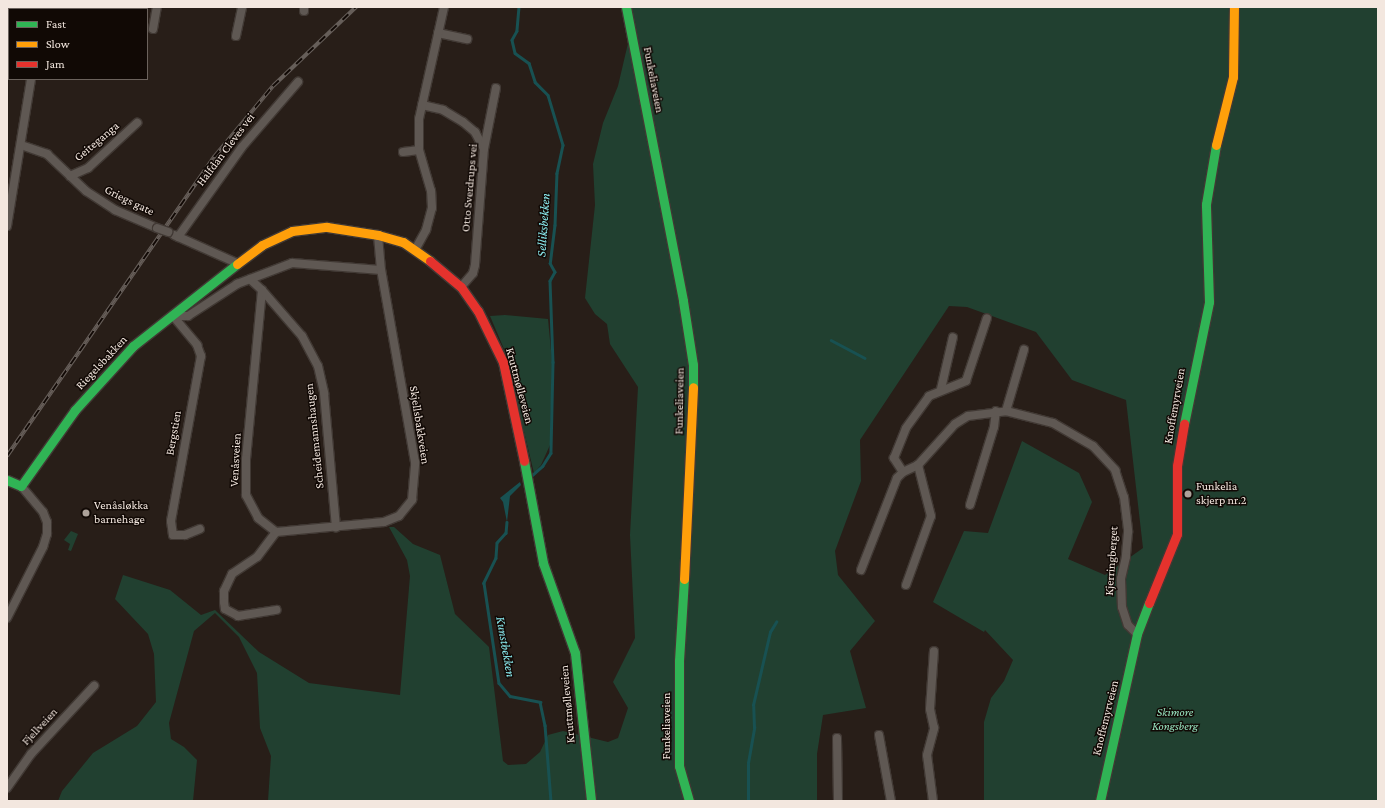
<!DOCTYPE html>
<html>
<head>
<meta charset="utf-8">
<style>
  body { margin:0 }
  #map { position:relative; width:1385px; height:808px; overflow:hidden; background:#281e18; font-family:"Crimson Pro",serif }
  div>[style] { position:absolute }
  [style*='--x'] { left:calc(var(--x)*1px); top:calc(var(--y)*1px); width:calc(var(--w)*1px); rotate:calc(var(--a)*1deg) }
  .green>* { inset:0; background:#214030 }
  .water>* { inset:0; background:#185152 }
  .stream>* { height:2.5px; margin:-1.25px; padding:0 1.25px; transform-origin:1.25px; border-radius:1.25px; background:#185152 }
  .roads { filter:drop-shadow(1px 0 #413934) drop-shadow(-1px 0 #413934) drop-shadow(0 1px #413934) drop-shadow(0 -1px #413934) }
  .street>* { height:8px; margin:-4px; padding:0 4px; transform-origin:4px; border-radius:4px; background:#5f5853 }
  .fast>* { height:9px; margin:-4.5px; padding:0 4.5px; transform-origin:4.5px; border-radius:4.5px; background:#30b455 }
  .slow>* { height:9px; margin:-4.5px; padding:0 4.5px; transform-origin:4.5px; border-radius:4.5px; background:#ff9f0a }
  .jam>* { height:9px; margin:-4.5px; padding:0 4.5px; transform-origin:4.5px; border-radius:4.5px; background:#e5322d }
  .rail>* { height:4px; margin-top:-2px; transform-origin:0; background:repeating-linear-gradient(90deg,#110905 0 8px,#665e59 0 16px); box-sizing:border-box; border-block:1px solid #665e59 }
  .bridges { filter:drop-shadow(1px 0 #413934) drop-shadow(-1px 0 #413934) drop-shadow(0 1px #413934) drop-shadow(0 -1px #413934) }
  .street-bridge>* { height:8px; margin:-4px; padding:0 4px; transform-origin:4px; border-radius:4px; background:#5f5853 }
  .dots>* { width:11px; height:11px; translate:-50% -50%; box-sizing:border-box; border:2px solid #110905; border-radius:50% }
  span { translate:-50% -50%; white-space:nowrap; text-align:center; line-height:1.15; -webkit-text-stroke:3px #110905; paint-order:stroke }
  .street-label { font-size:12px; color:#f3e7df }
  .poi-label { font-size:12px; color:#f3e7df }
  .left { translate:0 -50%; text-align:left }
  .park-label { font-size:12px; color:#97e3bf; font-style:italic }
  .water-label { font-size:13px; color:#8becf0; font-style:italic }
  .frame { position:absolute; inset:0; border:8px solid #f3e7df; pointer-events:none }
  .legend { position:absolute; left:8px; top:8px; width:140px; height:72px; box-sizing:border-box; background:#110905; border:1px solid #6b625c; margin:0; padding:5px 7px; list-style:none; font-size:12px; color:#f3e7df }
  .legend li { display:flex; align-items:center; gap:8px; height:20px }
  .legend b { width:20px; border:1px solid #6b625c }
</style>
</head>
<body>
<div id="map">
  <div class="green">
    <div style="clip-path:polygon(628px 7px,1378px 7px,1378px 801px,984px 801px,984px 722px,991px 698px,1004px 681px,1013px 660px,985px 630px,984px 632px,933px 602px,964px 531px,988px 533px,1022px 441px,1079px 473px,1092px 502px,1068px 559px,1105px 575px,1143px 548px,1126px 400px,1072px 380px,1036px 332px,967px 307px,949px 306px,860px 440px,861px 481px,835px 551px,838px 575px,875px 621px,850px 651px,866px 708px,823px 715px,817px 754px,817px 801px,268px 801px,271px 756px,260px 728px,257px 673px,239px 637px,215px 613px,194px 631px,169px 723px,171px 739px,184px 747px,197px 760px,193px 801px,58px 801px,62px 791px,93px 753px,137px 726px,156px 702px,154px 654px,148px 634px,115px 599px,123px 575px,170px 590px,201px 615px,215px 610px,259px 652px,309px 683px,400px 695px,410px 576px,407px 560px,389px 527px,394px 527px,413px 544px,440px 555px,455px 614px,489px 647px,503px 761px,508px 765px,526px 764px,540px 752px,548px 735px,563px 731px,608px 742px,618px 738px,628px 708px,613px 682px,635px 638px,630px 535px,638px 387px,610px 344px,607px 324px,595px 314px,585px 298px,595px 205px,593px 164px,603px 123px,618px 86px,632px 26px)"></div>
    <div style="clip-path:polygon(505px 315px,548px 319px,552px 361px,550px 445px,541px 465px,534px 473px,504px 349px,490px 316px)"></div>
    <div style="clip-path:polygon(71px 531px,78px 534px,71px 551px,68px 550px,70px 544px,64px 540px)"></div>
  </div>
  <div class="water">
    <div style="clip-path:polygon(520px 482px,521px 485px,510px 496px,507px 522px,503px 502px,500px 498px)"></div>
  </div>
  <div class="stream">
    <div style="--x:519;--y:7;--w:24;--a:95"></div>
    <div style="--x:517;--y:31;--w:10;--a:119"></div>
    <div style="--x:512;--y:40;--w:13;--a:77"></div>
    <div style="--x:515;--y:53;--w:17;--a:36"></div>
    <div style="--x:529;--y:63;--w:20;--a:72"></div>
    <div style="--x:535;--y:82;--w:18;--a:45"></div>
    <div style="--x:548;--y:95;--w:52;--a:73.3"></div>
    <div style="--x:563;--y:145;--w:29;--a:102"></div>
    <div style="--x:557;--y:173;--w:52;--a:92.2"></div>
    <div style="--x:555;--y:225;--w:38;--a:97"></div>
    <div style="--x:550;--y:263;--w:10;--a:61"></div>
    <div style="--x:555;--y:272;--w:10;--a:119"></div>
    <div style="--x:550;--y:281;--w:81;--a:87.9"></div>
    <div style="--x:553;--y:362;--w:91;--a:91.3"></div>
    <div style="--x:551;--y:453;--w:15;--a:122"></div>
    <div style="--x:543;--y:466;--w:15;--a:138"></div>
    <div style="--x:831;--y:340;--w:38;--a:28"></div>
    <div style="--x:507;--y:522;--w:11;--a:95"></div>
    <div style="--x:506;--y:533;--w:13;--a:132"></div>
    <div style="--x:497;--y:543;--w:15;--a:94"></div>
    <div style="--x:496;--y:558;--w:28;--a:116"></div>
    <div style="--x:484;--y:583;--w:101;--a:81.5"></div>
    <div style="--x:499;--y:683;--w:17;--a:50"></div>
    <div style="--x:510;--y:696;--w:31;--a:11"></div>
    <div style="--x:540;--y:702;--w:24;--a:78"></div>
    <div style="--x:545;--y:725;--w:76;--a:85.5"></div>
    <div style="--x:748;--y:801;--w:38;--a:-90"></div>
    <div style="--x:748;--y:763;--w:36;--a:-80"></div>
    <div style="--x:754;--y:728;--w:23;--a:-92"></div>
    <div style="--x:753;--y:705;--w:75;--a:-76.9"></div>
    <div style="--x:770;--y:632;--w:12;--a:-59"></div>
  </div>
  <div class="roads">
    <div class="street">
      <div style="--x:42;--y:7;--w:2;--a:63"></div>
      <div style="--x:304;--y:7;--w:4;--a:90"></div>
      <div style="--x:153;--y:29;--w:22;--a:-80"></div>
      <div style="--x:438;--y:33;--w:30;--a:12"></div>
      <div style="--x:236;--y:36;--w:30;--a:-78"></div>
      <div style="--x:422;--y:105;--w:22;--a:13"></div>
      <div style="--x:443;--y:110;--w:23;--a:31"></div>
      <div style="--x:463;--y:122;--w:16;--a:40"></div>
      <div style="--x:475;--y:132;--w:19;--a:62"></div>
      <div style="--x:21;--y:145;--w:28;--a:19"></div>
      <div style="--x:47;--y:154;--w:54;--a:43.5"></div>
      <div style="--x:86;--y:191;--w:35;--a:33"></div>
      <div style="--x:115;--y:210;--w:46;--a:23.2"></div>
      <div style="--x:403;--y:152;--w:16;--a:-7"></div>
      <div style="--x:419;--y:150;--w:31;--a:-90"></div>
      <div style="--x:419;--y:119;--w:115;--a:-77.4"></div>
      <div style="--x:70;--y:176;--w:20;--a:-24"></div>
      <div style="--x:88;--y:168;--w:67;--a:-42.6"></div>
      <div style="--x:7;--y:226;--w:149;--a:-80.7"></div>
      <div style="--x:174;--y:235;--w:69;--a:24"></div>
      <div style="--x:178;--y:237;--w:110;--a:-54.6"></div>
      <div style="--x:242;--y:147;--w:86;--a:-49.3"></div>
      <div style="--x:415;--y:250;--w:23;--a:-61"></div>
      <div style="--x:426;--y:230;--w:23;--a:-75"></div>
      <div style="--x:432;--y:208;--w:17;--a:-93"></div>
      <div style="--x:431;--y:191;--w:43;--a:-106.3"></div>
      <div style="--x:250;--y:279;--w:16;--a:43"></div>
      <div style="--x:262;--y:290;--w:170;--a:95.4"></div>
      <div style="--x:246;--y:459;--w:36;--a:90"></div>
      <div style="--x:246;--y:495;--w:26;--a:62"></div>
      <div style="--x:258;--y:518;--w:23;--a:38"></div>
      <div style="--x:276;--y:532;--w:31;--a:127"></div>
      <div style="--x:257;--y:557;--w:30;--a:146"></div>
      <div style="--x:232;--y:574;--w:19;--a:115"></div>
      <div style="--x:224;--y:591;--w:11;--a:90"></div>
      <div style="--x:224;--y:602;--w:7;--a:82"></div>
      <div style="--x:225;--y:609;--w:15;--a:28"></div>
      <div style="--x:238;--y:616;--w:39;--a:-9"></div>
      <div style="--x:461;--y:287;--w:18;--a:-49"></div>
      <div style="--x:473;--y:273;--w:8;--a:-76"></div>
      <div style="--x:475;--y:265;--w:116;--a:-85.6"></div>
      <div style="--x:484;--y:149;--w:62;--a:-78.9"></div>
      <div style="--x:262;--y:290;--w:61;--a:49"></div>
      <div style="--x:302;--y:336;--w:34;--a:62"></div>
      <div style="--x:318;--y:366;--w:28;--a:77"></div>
      <div style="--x:324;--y:393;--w:135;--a:84.9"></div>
      <div style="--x:173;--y:316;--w:38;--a:50"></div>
      <div style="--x:197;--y:345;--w:12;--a:70"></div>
      <div style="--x:201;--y:356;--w:168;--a:100.3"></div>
      <div style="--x:171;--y:521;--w:14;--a:82"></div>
      <div style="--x:173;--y:535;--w:12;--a:0"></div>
      <div style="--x:185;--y:535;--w:16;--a:-22"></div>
      <div style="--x:173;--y:316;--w:15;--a:0"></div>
      <div style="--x:188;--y:316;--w:59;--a:-33.1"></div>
      <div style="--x:237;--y:284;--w:59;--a:-20.9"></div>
      <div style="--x:292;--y:263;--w:89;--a:4.5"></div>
      <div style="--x:941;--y:389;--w:53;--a:-77"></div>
      <div style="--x:1006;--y:411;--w:64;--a:-73.6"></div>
      <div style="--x:903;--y:472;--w:17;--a:-123"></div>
      <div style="--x:894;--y:458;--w:32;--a:-68"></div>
      <div style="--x:906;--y:428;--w:39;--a:-54"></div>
      <div style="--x:929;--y:396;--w:40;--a:-22"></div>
      <div style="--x:966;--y:381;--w:66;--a:-71.6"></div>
      <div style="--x:970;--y:505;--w:82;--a:-72.9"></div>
      <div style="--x:994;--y:427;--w:16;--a:-83"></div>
      <div style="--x:276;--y:532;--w:108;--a:-5.3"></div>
      <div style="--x:384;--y:522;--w:16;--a:-22"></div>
      <div style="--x:399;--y:516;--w:21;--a:-51"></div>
      <div style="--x:412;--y:500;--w:38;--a:-85"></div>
      <div style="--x:415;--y:462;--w:195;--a:-100"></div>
      <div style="--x:381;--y:270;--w:35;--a:-95"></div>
      <div style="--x:861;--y:570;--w:99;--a:-68.6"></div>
      <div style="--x:897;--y:478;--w:8;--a:-45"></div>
      <div style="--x:903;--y:472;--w:17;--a:-25"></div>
      <div style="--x:918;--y:465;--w:55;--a:-47.9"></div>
      <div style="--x:955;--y:424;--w:15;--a:-32"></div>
      <div style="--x:968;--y:416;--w:38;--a:-7"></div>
      <div style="--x:1006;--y:411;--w:49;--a:14.3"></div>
      <div style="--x:1053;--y:423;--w:46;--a:29.9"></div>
      <div style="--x:1093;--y:446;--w:33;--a:47"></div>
      <div style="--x:1115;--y:470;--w:28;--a:72"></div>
      <div style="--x:1124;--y:497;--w:35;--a:83"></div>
      <div style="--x:1128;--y:532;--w:25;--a:95"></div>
      <div style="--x:1126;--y:557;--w:23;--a:103"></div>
      <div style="--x:1121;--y:579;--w:28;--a:88"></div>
      <div style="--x:1122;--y:607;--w:19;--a:72"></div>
      <div style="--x:1128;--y:625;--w:13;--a:45"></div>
      <div style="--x:906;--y:585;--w:73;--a:-70.1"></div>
      <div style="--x:931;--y:516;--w:53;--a:-104.3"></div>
      <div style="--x:7;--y:618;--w:80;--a:-63.1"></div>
      <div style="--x:43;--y:547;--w:14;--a:-73"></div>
      <div style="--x:47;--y:534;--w:12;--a:-90"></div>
      <div style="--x:47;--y:522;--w:11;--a:-112"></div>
      <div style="--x:43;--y:512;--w:34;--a:-130"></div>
      <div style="--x:879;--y:735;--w:67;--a:79.7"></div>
      <div style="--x:837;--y:738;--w:63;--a:89.1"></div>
      <div style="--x:7;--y:788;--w:42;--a:-54.8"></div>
      <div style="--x:31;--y:754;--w:93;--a:-47.2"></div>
      <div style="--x:933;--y:801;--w:46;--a:-97.4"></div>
      <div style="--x:927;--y:755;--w:28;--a:-75"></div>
      <div style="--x:934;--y:728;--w:19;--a:-102"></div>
      <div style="--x:930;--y:709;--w:58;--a:-86.1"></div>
    </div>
    <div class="fast">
      <div style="--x:626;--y:7;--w:299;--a:79"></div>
      <div style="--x:683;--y:301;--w:65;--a:81.1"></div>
      <div style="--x:693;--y:365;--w:22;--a:90"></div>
      <div style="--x:12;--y:9;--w:4;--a:-34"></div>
      <div style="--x:1184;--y:424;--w:125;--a:-78.4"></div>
      <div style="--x:1209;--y:302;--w:98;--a:-91.8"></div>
      <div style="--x:1206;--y:204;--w:60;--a:-80.4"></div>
      <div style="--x:524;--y:461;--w:104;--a:79.4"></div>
      <div style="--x:543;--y:563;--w:96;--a:70.4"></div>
      <div style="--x:575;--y:653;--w:149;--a:83.8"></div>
      <div style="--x:7;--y:480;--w:15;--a:23"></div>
      <div style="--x:21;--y:486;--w:93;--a:-54.6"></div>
      <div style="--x:75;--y:410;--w:86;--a:-47.8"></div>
      <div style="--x:133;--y:346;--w:132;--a:-38.3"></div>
      <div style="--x:684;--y:579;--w:82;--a:93.5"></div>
      <div style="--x:679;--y:661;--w:105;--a:90"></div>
      <div style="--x:679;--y:766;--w:36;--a:74"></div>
      <div style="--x:1100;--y:801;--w:171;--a:-77.5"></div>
      <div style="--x:1137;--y:634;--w:33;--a:-69"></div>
    </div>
    <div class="slow">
      <div style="--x:1216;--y:145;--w:70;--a:-76"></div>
      <div style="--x:1233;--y:77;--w:70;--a:-89.2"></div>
      <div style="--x:237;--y:264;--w:31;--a:-37"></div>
      <div style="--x:262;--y:245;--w:33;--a:-25"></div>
      <div style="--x:292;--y:231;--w:35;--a:-7"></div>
      <div style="--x:327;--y:227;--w:52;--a:8.9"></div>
      <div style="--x:378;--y:235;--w:26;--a:16"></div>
      <div style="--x:403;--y:242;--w:33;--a:35"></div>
      <div style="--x:684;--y:579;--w:192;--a:-87.3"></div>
    </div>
    <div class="jam">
      <div style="--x:430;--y:261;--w:40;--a:40"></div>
      <div style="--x:461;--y:287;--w:29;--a:55"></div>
      <div style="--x:478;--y:311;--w:57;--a:63.9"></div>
      <div style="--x:503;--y:362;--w:101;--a:78"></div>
      <div style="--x:1149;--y:603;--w:74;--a:-67.9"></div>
      <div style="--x:1177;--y:534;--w:68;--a:-90"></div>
      <div style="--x:1177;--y:466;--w:43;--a:-80.5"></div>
    </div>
  </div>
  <div class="rail">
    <div style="--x:7;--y:456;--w:364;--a:-55.3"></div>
    <div style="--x:214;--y:157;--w:92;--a:-50.3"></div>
    <div style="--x:273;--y:86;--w:115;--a:-43.6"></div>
  </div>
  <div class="bridges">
    <div class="street-bridge">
      <div style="--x:157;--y:228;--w:12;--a:20"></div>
    </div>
  </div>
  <div class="dots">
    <div style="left:1188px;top:494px;background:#aca199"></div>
    <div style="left:86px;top:513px;background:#aca199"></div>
  </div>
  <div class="street-label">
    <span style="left:653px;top:80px;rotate:79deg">Funkeliaveien</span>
    <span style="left:97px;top:142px;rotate:-40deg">Geiteganga</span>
    <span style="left:226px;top:150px;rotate:-53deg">Halfdan Cleves vei</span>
    <span style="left:470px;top:188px;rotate:-85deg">Otto Sverdrups vei</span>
    <span style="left:129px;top:201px;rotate:26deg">Griegs gate</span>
    <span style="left:102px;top:363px;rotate:-47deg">Riegelsbakken</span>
    <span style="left:519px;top:386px;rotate:75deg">Kruttmølleveien</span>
    <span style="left:680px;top:401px;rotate:-89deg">Funkeliaveien</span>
    <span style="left:1175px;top:406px;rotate:-80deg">Knoffemyrveien</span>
    <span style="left:419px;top:425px;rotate:81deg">Skjellsbakkveien</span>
    <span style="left:174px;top:433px;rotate:-80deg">Bergstien</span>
    <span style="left:315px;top:436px;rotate:-96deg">Scheidemannshaugen</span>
    <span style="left:236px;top:460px;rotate:-87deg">Venåsveien</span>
    <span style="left:1112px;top:561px;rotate:-86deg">Kjerringberget</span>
    <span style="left:568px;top:704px;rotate:-95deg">Kruttmølleveien</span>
    <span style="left:1106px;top:718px;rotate:-76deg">Knoffemyrveien</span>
    <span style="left:667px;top:726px;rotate:-90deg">Funkeliaveien</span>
    <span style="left:40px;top:727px;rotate:-47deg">Fjellveien</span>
  </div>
  <div class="poi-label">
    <span class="left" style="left:1196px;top:494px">Funkelia<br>skjerp nr.2</span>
    <span class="left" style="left:94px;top:513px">Venåsløkka<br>barnehage</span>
  </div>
  <div class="park-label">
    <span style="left:1175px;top:720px">Skimore<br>Kongsberg</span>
  </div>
  <div class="water-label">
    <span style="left:544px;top:225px;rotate:-86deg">Selliksbekken</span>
    <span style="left:505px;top:647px;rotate:80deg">Kunstbekken</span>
  </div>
  <div class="frame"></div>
  <ul class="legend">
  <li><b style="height:5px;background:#30b455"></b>Fast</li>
  <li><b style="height:5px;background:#ff9f0a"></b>Slow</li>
  <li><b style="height:5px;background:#e5322d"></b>Jam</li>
  </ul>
</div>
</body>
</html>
